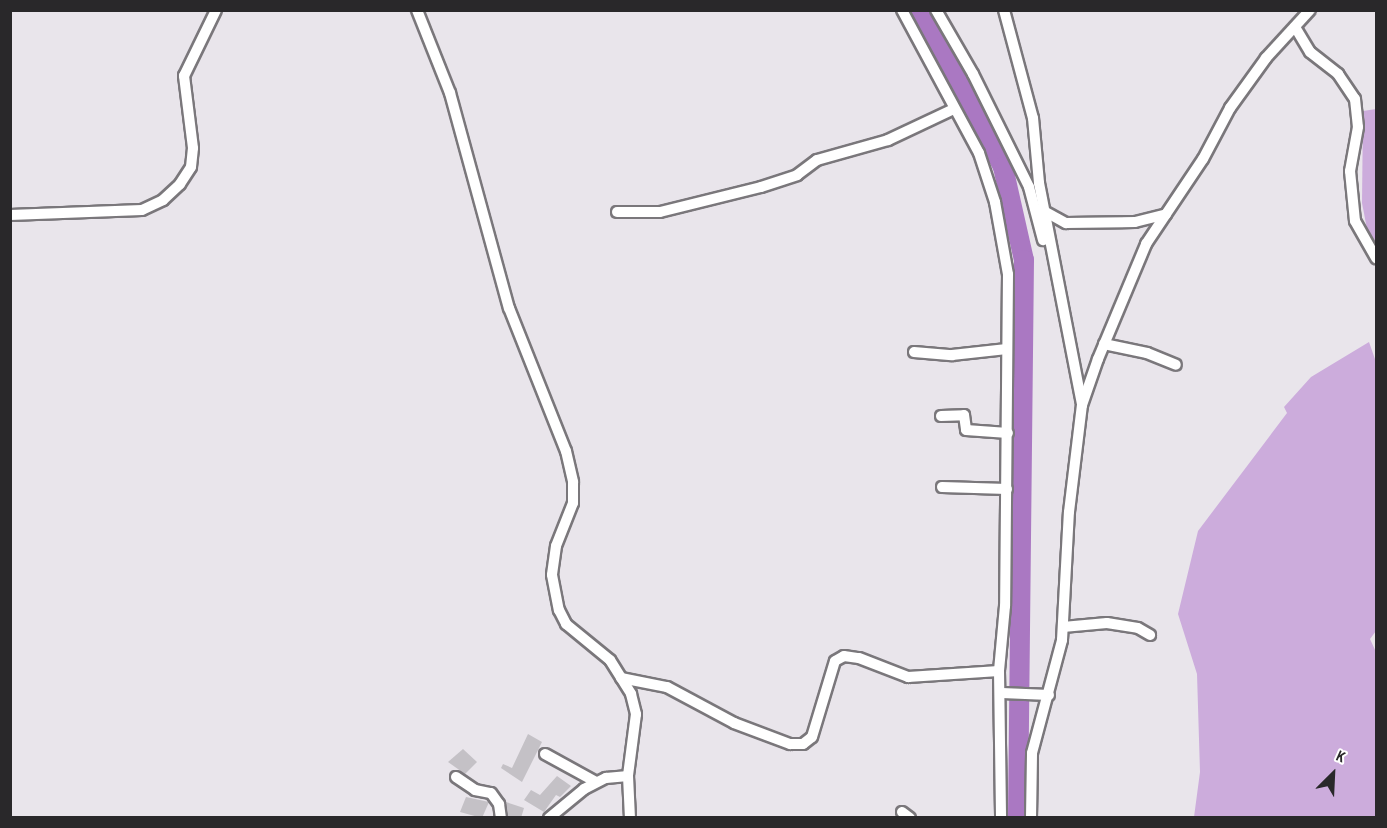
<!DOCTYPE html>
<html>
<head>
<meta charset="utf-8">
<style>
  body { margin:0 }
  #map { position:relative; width:1387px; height:828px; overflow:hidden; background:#e9e5eb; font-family:"Sofia Sans Condensed",sans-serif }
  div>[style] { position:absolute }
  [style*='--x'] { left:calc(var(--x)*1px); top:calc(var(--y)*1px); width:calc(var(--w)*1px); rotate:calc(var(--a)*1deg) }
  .green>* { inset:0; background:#ccacdc }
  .river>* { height:20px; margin:-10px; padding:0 10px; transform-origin:10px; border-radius:10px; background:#aa78c2 }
  .building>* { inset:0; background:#c4c1c6 }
  .roads { filter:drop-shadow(2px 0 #7a777b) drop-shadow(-2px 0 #7a777b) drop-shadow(0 2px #7a777b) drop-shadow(0 -2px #7a777b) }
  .minor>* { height:10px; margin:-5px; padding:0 5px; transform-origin:5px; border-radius:5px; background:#fff }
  span { translate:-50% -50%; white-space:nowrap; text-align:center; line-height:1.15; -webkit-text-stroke:4.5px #fff; paint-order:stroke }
  .frame { position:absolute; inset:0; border:12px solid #29282a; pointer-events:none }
  .north { position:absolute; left:1303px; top:744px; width:60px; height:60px; -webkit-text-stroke:4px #fff; paint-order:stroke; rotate:24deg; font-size:16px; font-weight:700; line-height:24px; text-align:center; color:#29282a }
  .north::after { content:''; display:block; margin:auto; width:21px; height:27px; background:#29282a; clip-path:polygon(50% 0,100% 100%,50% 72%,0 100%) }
</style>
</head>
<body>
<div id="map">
  <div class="green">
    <div style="clip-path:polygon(1376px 109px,1376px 242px,1367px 229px,1362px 203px,1363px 111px)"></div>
    <div style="clip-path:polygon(1369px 342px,1376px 362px,1376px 631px,1370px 639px,1376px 652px,1376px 817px,1194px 817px,1200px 772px,1197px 674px,1178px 614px,1198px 531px,1287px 413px,1284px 407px,1311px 377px)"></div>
  </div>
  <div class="river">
    <div style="--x:921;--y:10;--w:177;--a:62.4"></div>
    <div style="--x:1003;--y:167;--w:95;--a:77.3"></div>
    <div style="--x:1024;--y:260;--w:558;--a:90.62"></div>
  </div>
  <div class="building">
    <div style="clip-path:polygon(528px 734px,542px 742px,522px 782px,501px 768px,503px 764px,512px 768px)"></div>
    <div style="clip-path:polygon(463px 749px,477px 762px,465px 774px,448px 762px)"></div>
    <div style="clip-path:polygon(557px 776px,571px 786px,560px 797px,556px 795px,544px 812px,524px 800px,531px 790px,540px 795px)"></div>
    <div style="clip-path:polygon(466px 797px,489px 802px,482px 818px,460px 812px)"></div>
    <div style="clip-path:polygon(506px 802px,524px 808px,521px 818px,508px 818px)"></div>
  </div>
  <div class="roads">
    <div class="minor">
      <div style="--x:417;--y:10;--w:89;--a:68.3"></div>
      <div style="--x:450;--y:93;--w:223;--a:74.7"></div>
      <div style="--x:509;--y:308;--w:154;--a:68.3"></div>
      <div style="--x:566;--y:451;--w:32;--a:77"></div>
      <div style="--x:573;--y:482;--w:21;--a:90"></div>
      <div style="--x:573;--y:503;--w:46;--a:111.6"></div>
      <div style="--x:556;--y:546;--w:29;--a:98"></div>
      <div style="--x:552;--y:575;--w:36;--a:79"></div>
      <div style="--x:559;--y:610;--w:16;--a:63"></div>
      <div style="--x:566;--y:624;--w:57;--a:39.3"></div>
      <div style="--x:610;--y:660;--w:40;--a:58"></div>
      <div style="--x:631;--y:694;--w:21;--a:76"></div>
      <div style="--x:636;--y:714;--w:63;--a:97.4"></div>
      <div style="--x:628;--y:776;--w:42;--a:87.3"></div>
      <div style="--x:902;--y:10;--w:162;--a:61.7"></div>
      <div style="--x:979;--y:153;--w:52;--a:71.9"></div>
      <div style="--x:995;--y:202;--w:73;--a:79.8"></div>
      <div style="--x:1008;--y:274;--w:332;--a:90.5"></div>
      <div style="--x:1005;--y:606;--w:65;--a:95.3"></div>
      <div style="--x:999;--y:671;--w:147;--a:89.2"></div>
      <div style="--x:936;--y:10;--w:74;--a:60"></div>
      <div style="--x:973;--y:74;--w:126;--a:63.6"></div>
      <div style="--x:1029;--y:187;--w:55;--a:75.2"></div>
      <div style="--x:1004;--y:10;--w:112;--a:75"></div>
      <div style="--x:1033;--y:118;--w:65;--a:84.7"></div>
      <div style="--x:1039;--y:183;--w:226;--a:79"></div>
      <div style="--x:1295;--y:27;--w:29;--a:59"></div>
      <div style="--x:1310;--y:52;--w:36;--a:38"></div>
      <div style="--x:1338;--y:74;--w:30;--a:56"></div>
      <div style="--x:1355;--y:99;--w:28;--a:84"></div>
      <div style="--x:1358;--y:127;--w:45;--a:100.3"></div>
      <div style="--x:1350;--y:171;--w:50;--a:84.3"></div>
      <div style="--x:1355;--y:221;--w:43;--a:60.4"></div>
      <div style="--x:1044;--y:211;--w:25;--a:29"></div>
      <div style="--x:1066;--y:223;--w:69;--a:-0.8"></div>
      <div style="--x:1135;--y:222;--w:32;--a:-14"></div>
      <div style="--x:617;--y:212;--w:43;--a:0"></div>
      <div style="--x:660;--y:212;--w:104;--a:-13.9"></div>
      <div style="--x:761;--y:187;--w:38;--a:-18"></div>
      <div style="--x:797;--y:175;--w:25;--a:-37"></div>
      <div style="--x:817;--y:160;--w:74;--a:-15.7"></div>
      <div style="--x:888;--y:140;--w:73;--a:-25.2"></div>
      <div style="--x:10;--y:215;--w:132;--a:-2.2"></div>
      <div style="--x:142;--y:210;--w:23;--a:-25"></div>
      <div style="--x:163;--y:200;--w:23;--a:-43"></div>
      <div style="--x:180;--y:184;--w:20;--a:-57"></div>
      <div style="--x:191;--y:167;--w:19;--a:-84"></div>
      <div style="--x:193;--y:148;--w:73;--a:-97.1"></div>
      <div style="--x:184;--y:76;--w:73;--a:-64.1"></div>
      <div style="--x:1104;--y:344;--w:44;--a:11.8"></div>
      <div style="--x:1147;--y:353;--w:31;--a:22"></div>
      <div style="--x:914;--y:352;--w:38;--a:5"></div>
      <div style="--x:952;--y:355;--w:55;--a:-6.2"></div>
      <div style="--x:941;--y:416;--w:23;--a:-2"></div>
      <div style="--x:964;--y:415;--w:15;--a:82"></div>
      <div style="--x:966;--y:430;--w:42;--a:4.1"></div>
      <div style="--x:942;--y:487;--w:65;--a:1.8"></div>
      <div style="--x:1063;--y:627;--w:44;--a:-5.2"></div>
      <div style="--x:1107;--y:623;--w:31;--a:9"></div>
      <div style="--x:1138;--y:628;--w:14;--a:30"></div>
      <div style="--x:621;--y:678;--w:47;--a:11.1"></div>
      <div style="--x:667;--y:687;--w:76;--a:28.2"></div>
      <div style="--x:734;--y:723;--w:60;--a:20.6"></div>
      <div style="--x:790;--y:744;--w:13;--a:0"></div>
      <div style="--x:803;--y:744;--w:11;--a:-38"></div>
      <div style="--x:812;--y:737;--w:79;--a:-73.2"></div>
      <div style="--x:835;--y:661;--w:10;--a:-29"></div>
      <div style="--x:844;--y:656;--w:15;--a:8"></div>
      <div style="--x:859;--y:658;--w:53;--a:21.2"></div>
      <div style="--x:908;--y:677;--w:91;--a:-3.8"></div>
      <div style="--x:1002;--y:693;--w:47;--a:2.4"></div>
      <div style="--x:545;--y:754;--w:58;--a:28.8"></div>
      <div style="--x:456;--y:777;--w:23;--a:34"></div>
      <div style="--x:475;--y:790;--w:16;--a:11"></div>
      <div style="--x:491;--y:793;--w:14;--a:54"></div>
      <div style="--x:499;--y:804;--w:14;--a:82"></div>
      <div style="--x:902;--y:812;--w:10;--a:37"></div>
      <div style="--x:549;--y:818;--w:45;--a:-39.6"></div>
      <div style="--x:584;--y:789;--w:25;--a:-27"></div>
      <div style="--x:606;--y:778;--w:22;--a:-5"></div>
      <div style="--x:1031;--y:818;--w:65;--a:-89.1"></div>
      <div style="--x:1032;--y:753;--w:117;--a:-75.1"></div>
      <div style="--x:1062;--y:640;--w:128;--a:-86.9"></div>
      <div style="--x:1069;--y:512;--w:108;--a:-83.1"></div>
      <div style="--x:1082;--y:405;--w:49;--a:-70.8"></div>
      <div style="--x:1098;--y:359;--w:125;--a:-67.3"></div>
      <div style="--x:1146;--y:244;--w:102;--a:-56.2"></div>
      <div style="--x:1203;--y:159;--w:58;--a:-62.1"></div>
      <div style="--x:1230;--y:108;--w:62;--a:-54.2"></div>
      <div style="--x:1266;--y:58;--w:65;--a:-47.5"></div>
    </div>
  </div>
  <div class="frame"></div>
  <div class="north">K</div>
</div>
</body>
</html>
